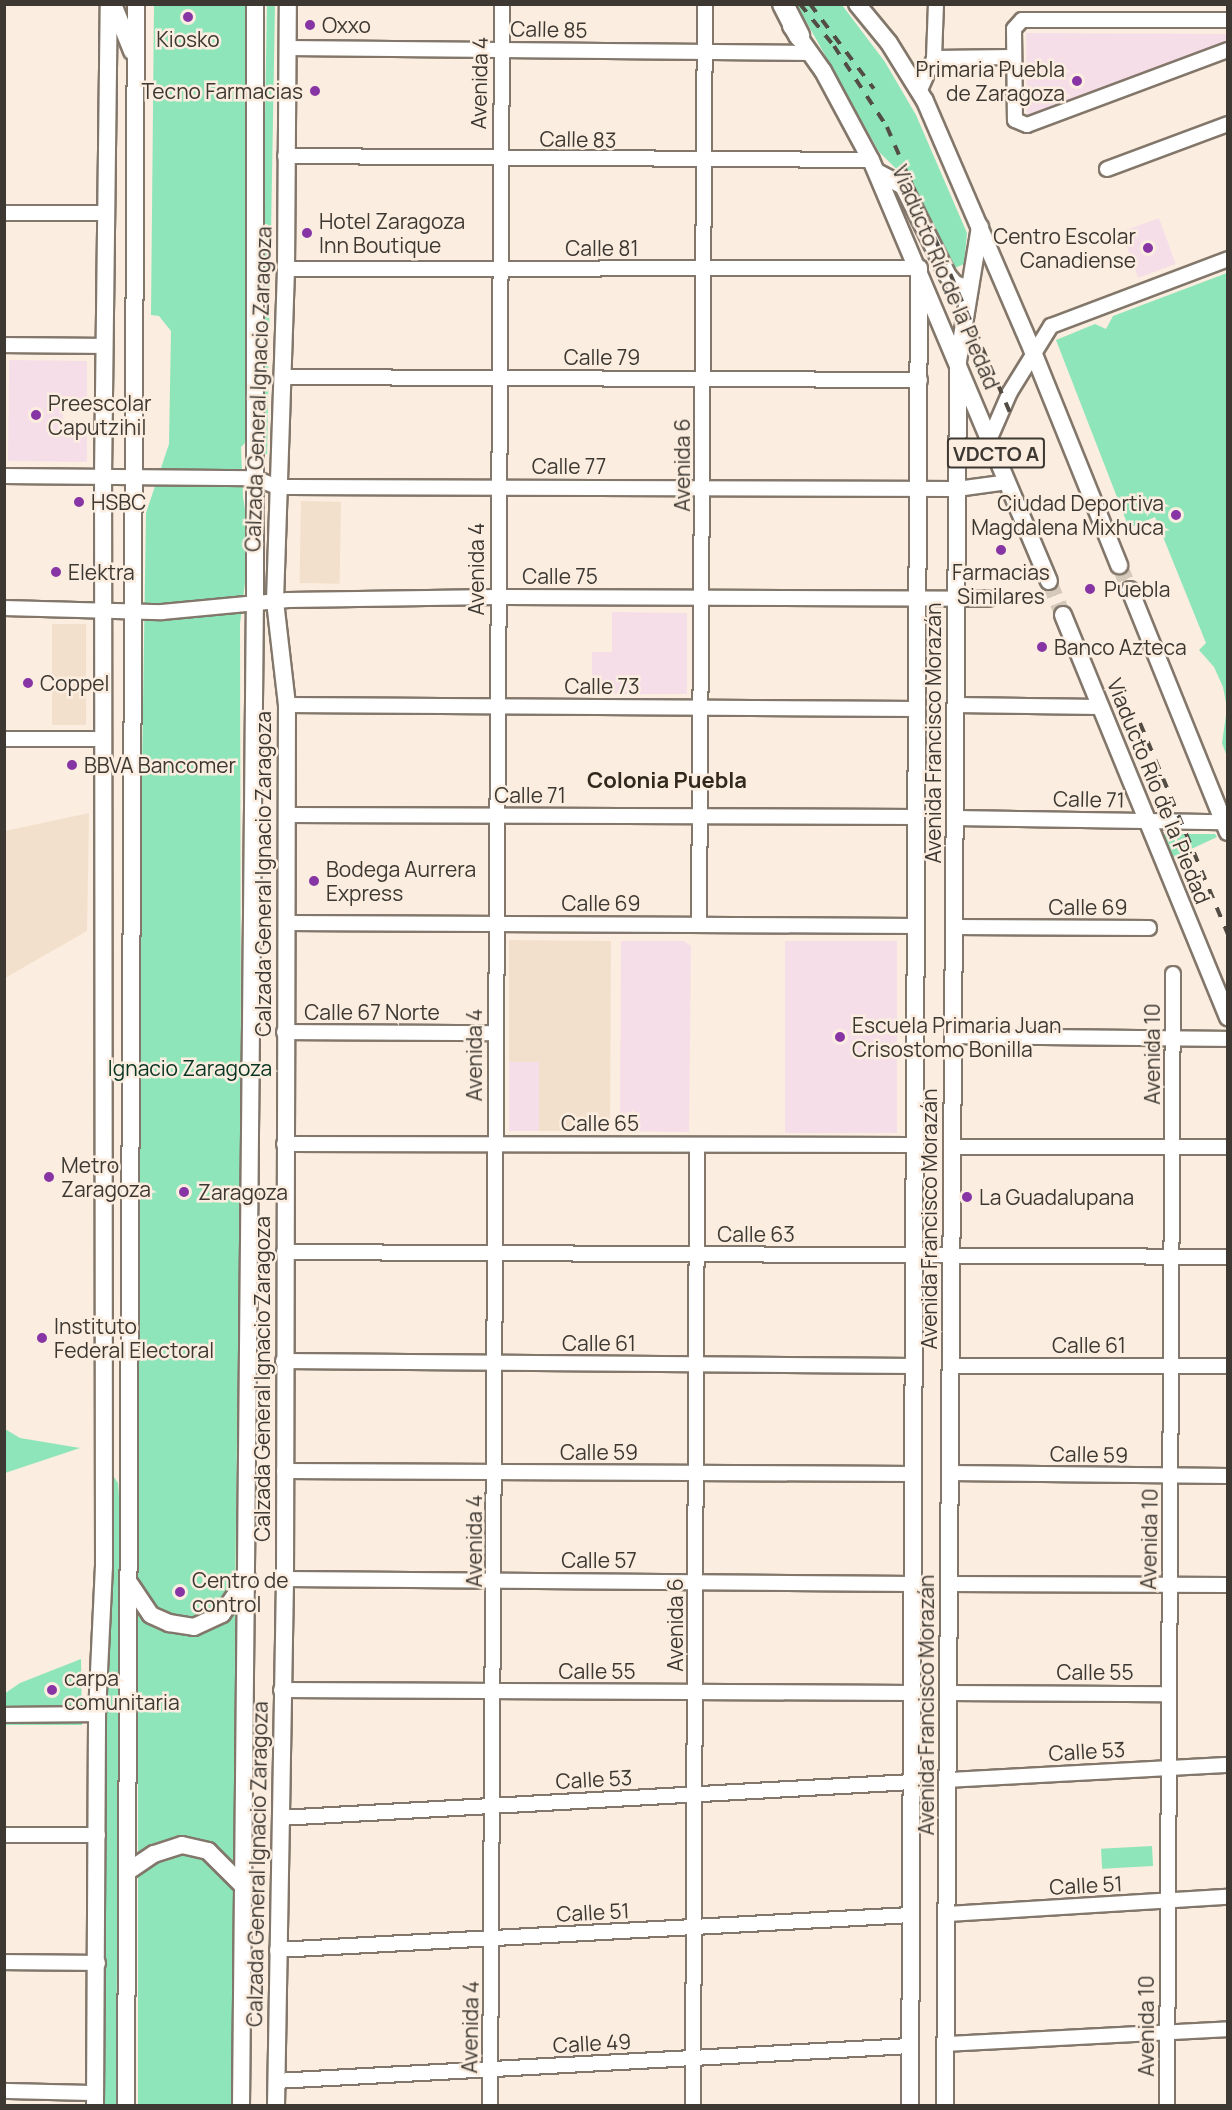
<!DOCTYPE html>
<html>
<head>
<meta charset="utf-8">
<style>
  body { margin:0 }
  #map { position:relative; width:1232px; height:2110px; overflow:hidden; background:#fbeddf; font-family:Manrope,sans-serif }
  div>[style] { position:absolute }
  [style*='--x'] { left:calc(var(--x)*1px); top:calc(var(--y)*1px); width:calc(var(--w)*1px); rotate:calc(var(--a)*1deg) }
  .built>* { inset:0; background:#f3e0cc; transform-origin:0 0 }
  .education>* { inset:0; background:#f6dee9; transform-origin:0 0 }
  .green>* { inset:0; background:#8ee5b9; transform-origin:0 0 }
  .major-tunnel>* { height:16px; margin-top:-8px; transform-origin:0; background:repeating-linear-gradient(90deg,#d5c9bc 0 16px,transparent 0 24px) }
  .roads { filter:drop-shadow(2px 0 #82776a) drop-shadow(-2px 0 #82776a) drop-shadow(0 2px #82776a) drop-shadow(0 -2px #82776a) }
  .minor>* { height:14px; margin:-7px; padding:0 7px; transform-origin:7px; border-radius:7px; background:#fff }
  .major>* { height:16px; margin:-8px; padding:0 8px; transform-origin:8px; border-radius:8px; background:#fff }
  .highway>* { height:20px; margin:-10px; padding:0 10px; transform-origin:10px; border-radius:10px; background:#fff }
  .rail>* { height:4px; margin-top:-2px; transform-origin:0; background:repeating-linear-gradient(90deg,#524c45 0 10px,transparent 0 20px) }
  .dots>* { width:16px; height:16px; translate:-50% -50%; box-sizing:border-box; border:3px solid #fbeddf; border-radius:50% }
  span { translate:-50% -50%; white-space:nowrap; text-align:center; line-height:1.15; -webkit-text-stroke:5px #fbeddf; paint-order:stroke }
  .shield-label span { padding:2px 4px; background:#fbeddf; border:2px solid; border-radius:4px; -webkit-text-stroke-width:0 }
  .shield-label { font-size:20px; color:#3d3832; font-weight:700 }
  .poi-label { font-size:21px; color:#3d3832 }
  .left { translate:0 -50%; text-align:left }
  .right { translate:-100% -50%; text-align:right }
  .street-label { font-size:21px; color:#3d3832 }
  .park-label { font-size:21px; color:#083523 }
  .neighbourhood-label { font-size:22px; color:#32291e; font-weight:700 }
  .frame { position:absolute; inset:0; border:6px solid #3d3832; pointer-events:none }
</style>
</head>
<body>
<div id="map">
  <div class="built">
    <div style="left:301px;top:501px;width:40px;height:82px;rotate:1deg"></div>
    <div style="left:52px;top:624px;width:34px;height:101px"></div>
    <div style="clip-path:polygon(89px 813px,87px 931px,5px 978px,5px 831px)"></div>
    <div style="clip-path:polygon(509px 940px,611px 941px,610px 1131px,538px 1131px,539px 1063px,509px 1062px)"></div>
  </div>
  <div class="education">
    <div style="clip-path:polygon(1026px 33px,1227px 34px,1227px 44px,1027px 119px)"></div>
    <div style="left:1159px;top:218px;width:49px;height:40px;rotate:70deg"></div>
    <div style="clip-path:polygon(9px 360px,87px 361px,87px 401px,63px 401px,63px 421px,87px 422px,87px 462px,8px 461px)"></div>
    <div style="clip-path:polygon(612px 612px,687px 613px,687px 694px,592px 694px,592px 652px,612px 652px)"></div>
    <div style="clip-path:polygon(621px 941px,684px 941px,691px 946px,689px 1132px,620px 1131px)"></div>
    <div style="left:785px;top:941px;width:112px;height:192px"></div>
    <div style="left:509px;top:1062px;width:30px;height:69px"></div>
  </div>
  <div class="green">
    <div style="left:275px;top:4px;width:450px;height:8px;rotate:91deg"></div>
    <div style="clip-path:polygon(154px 5px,248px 5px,253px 435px,241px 447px,243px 497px,250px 541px,240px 624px,241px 1105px,235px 1607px,239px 2105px,138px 2106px,138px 1031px,146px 513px,169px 444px,171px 331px,159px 316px,151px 315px)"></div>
    <div style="clip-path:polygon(797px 5px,842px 5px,885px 62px,916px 115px,967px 233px,964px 264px,955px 268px,949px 261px,913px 185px,879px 152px)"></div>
    <div style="clip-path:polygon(1227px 273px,1228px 273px,1227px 757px,1222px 743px,1227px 708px,1223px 687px,1214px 667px,1199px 650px,1206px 643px,1155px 517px,1129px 528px,1056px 340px,1095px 324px,1106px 329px,1113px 316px)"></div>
    <div style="clip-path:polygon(1161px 834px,1215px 834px,1217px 837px,1170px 859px)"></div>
    <div style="clip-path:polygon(5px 1429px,20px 1438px,80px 1448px,5px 1473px)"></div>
    <div style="clip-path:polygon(108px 1468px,118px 1483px,120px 1512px,116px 2105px,103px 2106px)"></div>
    <div style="clip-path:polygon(81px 1659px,82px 1725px,5px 1725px,4px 1694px,20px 1683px)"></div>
    <div style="left:1152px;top:1846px;width:20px;height:51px;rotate:87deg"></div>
  </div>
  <div class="major-tunnel">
    <div style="--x:1119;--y:565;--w:27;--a:66"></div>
    <div style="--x:1049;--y:581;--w:37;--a:68"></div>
  </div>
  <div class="roads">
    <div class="minor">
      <div style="--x:1228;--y:20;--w:206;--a:180"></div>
      <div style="--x:1022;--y:20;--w:12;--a:132"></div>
      <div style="--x:1014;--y:29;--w:91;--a:89.4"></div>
      <div style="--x:1015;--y:120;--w:13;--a:23"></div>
      <div style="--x:1027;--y:125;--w:215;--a:-20.5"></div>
      <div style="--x:287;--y:48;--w:524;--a:0.55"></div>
      <div style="--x:934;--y:58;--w:80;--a:-0.7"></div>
      <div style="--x:920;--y:90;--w:35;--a:-66"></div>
      <div style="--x:934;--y:58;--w:54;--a:-87.9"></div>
      <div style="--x:285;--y:156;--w:586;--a:0.39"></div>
      <div style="--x:1107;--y:169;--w:129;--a:-20.4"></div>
      <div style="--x:4;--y:213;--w:102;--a:0"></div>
      <div style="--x:286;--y:269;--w:633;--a:-0.09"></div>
      <div style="--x:4;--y:345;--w:100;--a:0.6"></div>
      <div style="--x:283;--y:377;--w:637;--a:0.27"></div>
      <div style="--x:990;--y:438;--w:50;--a:-66.5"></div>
      <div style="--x:1010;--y:392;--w:78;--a:-58.2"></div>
      <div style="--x:1051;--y:326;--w:189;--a:-20.7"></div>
      <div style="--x:4;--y:476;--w:251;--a:0.5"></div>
      <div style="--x:255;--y:478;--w:24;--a:22"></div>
      <div style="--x:277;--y:487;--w:12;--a:0"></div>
      <div style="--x:289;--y:487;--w:668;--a:0.17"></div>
      <div style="--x:957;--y:489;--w:51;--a:-7.8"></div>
      <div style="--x:4;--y:608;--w:158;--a:1.5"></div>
      <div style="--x:162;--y:612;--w:127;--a:-5.4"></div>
      <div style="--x:288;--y:600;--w:209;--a:-0.8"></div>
      <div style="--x:497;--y:597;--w:492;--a:0.2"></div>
      <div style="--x:287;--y:705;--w:631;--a:0.36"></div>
      <div style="--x:956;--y:705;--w:144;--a:0.8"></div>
      <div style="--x:4;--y:739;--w:100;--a:0"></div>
      <div style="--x:287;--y:815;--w:630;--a:0.18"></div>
      <div style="--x:955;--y:818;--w:268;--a:0.9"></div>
      <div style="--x:286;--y:923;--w:630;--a:0.27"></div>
      <div style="--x:699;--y:925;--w:921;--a:-89.63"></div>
      <div style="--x:954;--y:927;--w:195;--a:0.3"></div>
      <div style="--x:284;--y:1032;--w:211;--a:0.3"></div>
      <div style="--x:953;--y:1036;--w:275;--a:0.6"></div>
      <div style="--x:284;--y:1144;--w:631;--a:0.09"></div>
      <div style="--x:952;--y:1147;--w:276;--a:0"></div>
      <div style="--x:284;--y:1252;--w:944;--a:0.3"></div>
      <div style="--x:283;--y:1361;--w:631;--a:0.45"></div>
      <div style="--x:951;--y:1366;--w:277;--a:0"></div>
      <div style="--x:284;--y:1471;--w:629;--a:0.27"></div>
      <div style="--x:950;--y:1473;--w:278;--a:0.6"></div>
      <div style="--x:285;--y:1579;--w:628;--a:0.46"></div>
      <div style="--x:949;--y:1584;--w:279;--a:0.2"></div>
      <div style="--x:281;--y:1690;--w:631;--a:0.27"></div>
      <div style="--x:949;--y:1693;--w:219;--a:0.3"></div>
      <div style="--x:4;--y:1715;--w:93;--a:-0.6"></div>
      <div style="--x:948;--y:1780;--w:280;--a:-3.1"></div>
      <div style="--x:280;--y:1818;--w:633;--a:-3.26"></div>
      <div style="--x:4;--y:1835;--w:94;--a:0"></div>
      <div style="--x:947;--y:1914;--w:282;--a:-3.5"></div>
      <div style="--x:277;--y:1950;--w:635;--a:-3.16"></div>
      <div style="--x:4;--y:1962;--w:94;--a:0.6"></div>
      <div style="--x:946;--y:2044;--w:282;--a:-3"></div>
      <div style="--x:276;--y:2081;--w:635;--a:-3.16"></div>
      <div style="--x:4;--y:2091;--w:90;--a:1.3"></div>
      <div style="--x:490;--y:2106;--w:2102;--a:-89.67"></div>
      <div style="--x:693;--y:2106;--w:961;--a:-89.76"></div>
      <div style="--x:1167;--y:2106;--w:1132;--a:-89.7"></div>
    </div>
    <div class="major">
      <div style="--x:113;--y:4;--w:51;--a:68"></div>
      <div style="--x:857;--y:4;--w:50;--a:50.6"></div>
      <div style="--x:889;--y:43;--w:68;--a:58.2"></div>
      <div style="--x:925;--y:101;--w:273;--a:66.7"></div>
      <div style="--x:1033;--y:352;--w:230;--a:68"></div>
      <div style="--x:791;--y:26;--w:55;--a:54.6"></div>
      <div style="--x:823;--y:71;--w:101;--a:61.7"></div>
      <div style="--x:871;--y:160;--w:457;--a:67.1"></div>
      <div style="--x:877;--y:172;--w:30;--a:28"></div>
      <div style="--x:903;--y:186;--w:101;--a:63.4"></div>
      <div style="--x:948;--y:276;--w:11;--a:49"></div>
      <div style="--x:955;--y:284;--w:15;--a:20"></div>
      <div style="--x:1130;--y:590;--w:261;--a:68"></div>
      <div style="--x:1063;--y:615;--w:435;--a:67.7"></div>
      <div style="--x:130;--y:1584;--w:37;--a:56"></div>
      <div style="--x:151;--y:1615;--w:20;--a:24"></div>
      <div style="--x:169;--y:1623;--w:25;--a:9"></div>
      <div style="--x:194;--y:1627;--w:31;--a:-25"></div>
      <div style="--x:222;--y:1614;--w:44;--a:-55.2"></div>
      <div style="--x:127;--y:1872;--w:32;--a:-34"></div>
      <div style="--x:154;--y:1854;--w:29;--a:-18"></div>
      <div style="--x:182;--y:1845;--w:27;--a:13"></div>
      <div style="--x:208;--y:1851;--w:49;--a:45"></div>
      <div style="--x:95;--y:2106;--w:392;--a:-89.7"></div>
      <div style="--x:97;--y:1714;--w:147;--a:-87.3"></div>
      <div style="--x:104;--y:1567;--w:1090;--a:-90.05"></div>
      <div style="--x:103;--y:477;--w:473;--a:-89.3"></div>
      <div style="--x:126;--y:2106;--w:2102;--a:-89.73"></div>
      <div style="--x:241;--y:2106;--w:1504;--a:-89.47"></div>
      <div style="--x:255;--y:602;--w:598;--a:-90"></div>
      <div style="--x:276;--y:2106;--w:527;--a:-89.02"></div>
      <div style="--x:285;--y:1579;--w:874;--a:-89.87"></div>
      <div style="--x:287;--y:705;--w:105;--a:-96.6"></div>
      <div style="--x:275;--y:601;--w:332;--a:-88.1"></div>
      <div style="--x:286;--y:269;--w:265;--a:-89.6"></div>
      <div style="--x:910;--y:2106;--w:1838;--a:-89.72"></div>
      <div style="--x:945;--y:2106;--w:1745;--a:-89.57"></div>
      <div style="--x:958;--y:361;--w:136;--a:-80.7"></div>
    </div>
    <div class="highway">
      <div style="--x:783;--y:4;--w:36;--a:63"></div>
    </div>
  </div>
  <div class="rail">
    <div style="--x:800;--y:4;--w:54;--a:51"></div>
    <div style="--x:834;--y:46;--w:97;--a:56.8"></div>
    <div style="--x:887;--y:127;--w:310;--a:66.7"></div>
    <div style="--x:810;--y:4;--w:106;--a:53"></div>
    <div style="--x:1140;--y:723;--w:229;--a:67.4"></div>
  </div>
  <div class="dots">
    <div style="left:188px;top:17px;background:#8735a5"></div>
    <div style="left:310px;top:25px;background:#8735a5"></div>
    <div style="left:1077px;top:81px;background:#8735a5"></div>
    <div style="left:315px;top:91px;background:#8735a5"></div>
    <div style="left:307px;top:233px;background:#8735a5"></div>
    <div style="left:1148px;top:248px;background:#8735a5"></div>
    <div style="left:36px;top:415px;background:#8735a5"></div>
    <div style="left:79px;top:502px;background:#8735a5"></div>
    <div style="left:1176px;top:515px;background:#8735a5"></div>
    <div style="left:1001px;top:550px;background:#8735a5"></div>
    <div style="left:56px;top:572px;background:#8735a5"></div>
    <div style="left:1090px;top:589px;background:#8735a5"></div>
    <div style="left:1042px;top:647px;background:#8735a5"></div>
    <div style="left:28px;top:683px;background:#8735a5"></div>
    <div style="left:72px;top:765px;background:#8735a5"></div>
    <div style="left:314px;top:881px;background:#8735a5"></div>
    <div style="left:840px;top:1037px;background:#8735a5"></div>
    <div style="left:49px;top:1177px;background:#8735a5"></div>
    <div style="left:184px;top:1192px;background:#8735a5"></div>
    <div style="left:967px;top:1197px;background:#8735a5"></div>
    <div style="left:42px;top:1338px;background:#8735a5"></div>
    <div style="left:180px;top:1592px;background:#8735a5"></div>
    <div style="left:52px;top:1690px;background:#8735a5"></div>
  </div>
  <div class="shield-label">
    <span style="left:996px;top:453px">VDCTO A</span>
  </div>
  <div class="poi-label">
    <span class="left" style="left:322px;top:25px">Oxxo</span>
    <span style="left:188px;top:39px">Kiosko</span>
    <span class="right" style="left:1065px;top:81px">Primaria Puebla<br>de Zaragoza</span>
    <span class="right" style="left:303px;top:91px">Tecno Farmacias</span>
    <span class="left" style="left:319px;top:233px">Hotel Zaragoza<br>Inn Boutique</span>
    <span class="right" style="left:1136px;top:248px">Centro Escolar<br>Canadiense</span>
    <span class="left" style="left:48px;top:415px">Preescolar<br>Caputzihil</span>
    <span class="left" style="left:91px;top:502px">HSBC</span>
    <span class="right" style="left:1164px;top:515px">Ciudad Deportiva<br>Magdalena Mixhuca</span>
    <span class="left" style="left:68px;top:572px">Elektra</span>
    <span style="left:1001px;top:584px">Farmacias<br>Similares</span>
    <span class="left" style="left:1104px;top:589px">Puebla</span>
    <span class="left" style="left:1054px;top:647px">Banco Azteca</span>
    <span class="left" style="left:40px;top:683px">Coppel</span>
    <span class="left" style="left:84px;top:765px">BBVA Bancomer</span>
    <span class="left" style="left:326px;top:881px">Bodega Aurrera<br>Express</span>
    <span class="left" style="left:852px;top:1037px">Escuela Primaria Juan<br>Crisostomo Bonilla</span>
    <span class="left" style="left:61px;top:1177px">Metro<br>Zaragoza</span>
    <span class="left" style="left:198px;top:1192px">Zaragoza</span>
    <span class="left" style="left:979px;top:1197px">La Guadalupana</span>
    <span class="left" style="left:54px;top:1338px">Instituto<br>Federal Electoral</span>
    <span class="left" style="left:192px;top:1592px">Centro de<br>control</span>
    <span class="left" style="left:64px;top:1690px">carpa<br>comunitaria</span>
  </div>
  <div class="street-label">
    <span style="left:549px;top:29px;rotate:1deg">Calle 85</span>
    <span style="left:479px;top:83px;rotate:-89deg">Avenida 4</span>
    <span style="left:578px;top:139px;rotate:1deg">Calle 83</span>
    <span style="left:602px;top:248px">Calle 81</span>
    <span style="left:946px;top:277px;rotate:67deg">Viaducto Río de la Piedad</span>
    <span style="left:602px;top:357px">Calle 79</span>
    <span style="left:258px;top:389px;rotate:-88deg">Calzada General Ignacio Zaragoza</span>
    <span style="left:682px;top:465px;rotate:-90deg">Avenida 6</span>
    <span style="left:569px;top:466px">Calle 77</span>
    <span style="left:476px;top:569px;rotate:-90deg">Avenida 4</span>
    <span style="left:560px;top:576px">Calle 75</span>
    <span style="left:602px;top:686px">Calle 73</span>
    <span style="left:933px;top:733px;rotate:-90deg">Avenida Francisco Morazán</span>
    <span style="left:1159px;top:791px;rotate:68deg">Viaducto Río de la Piedad</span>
    <span style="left:530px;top:795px">Calle 71</span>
    <span style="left:1089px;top:799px;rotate:1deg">Calle 71</span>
    <span style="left:263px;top:874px;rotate:-90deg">Calzada General Ignacio Zaragoza</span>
    <span style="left:601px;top:903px">Calle 69</span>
    <span style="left:1088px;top:907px">Calle 69</span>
    <span style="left:372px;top:1012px">Calle 67 Norte</span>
    <span style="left:1152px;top:1054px;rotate:-90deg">Avenida 10</span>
    <span style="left:474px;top:1055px;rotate:-90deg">Avenida 4</span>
    <span style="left:600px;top:1123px">Calle 65</span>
    <span style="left:929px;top:1219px;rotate:-90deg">Avenida Francisco Morazán</span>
    <span style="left:756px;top:1234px">Calle 63</span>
    <span style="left:599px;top:1343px">Calle 61</span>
    <span style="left:1089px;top:1345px">Calle 61</span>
    <span style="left:262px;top:1379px;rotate:-90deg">Calzada General Ignacio Zaragoza</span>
    <span style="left:599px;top:1452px">Calle 59</span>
    <span style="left:1089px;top:1454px;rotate:1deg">Calle 59</span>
    <span style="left:1149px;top:1539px;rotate:-89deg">Avenida 10</span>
    <span style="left:474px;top:1541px;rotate:-90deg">Avenida 4</span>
    <span style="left:599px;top:1560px">Calle 57</span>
    <span style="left:675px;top:1625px;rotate:-90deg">Avenida 6</span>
    <span style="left:597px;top:1671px">Calle 55</span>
    <span style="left:1095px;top:1672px">Calle 55</span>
    <span style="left:926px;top:1705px;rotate:-90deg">Avenida Francisco Morazán</span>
    <span style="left:1087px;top:1751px;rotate:-3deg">Calle 53</span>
    <span style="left:594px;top:1779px;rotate:-3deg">Calle 53</span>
    <span style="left:257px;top:1864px;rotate:-89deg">Calzada General Ignacio Zaragoza</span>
    <span style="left:1086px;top:1885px;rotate:-3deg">Calle 51</span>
    <span style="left:593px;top:1912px;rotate:-3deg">Calle 51</span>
    <span style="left:1146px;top:2026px;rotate:-90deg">Avenida 10</span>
    <span style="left:470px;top:2027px;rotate:-89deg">Avenida 4</span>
    <span style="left:592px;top:2043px;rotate:-3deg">Calle 49</span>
  </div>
  <div class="park-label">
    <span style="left:190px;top:1068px">Ignacio Zaragoza</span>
  </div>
  <div class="neighbourhood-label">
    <span style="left:667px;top:781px">Colonia Puebla</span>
  </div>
  <div class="frame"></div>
</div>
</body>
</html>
